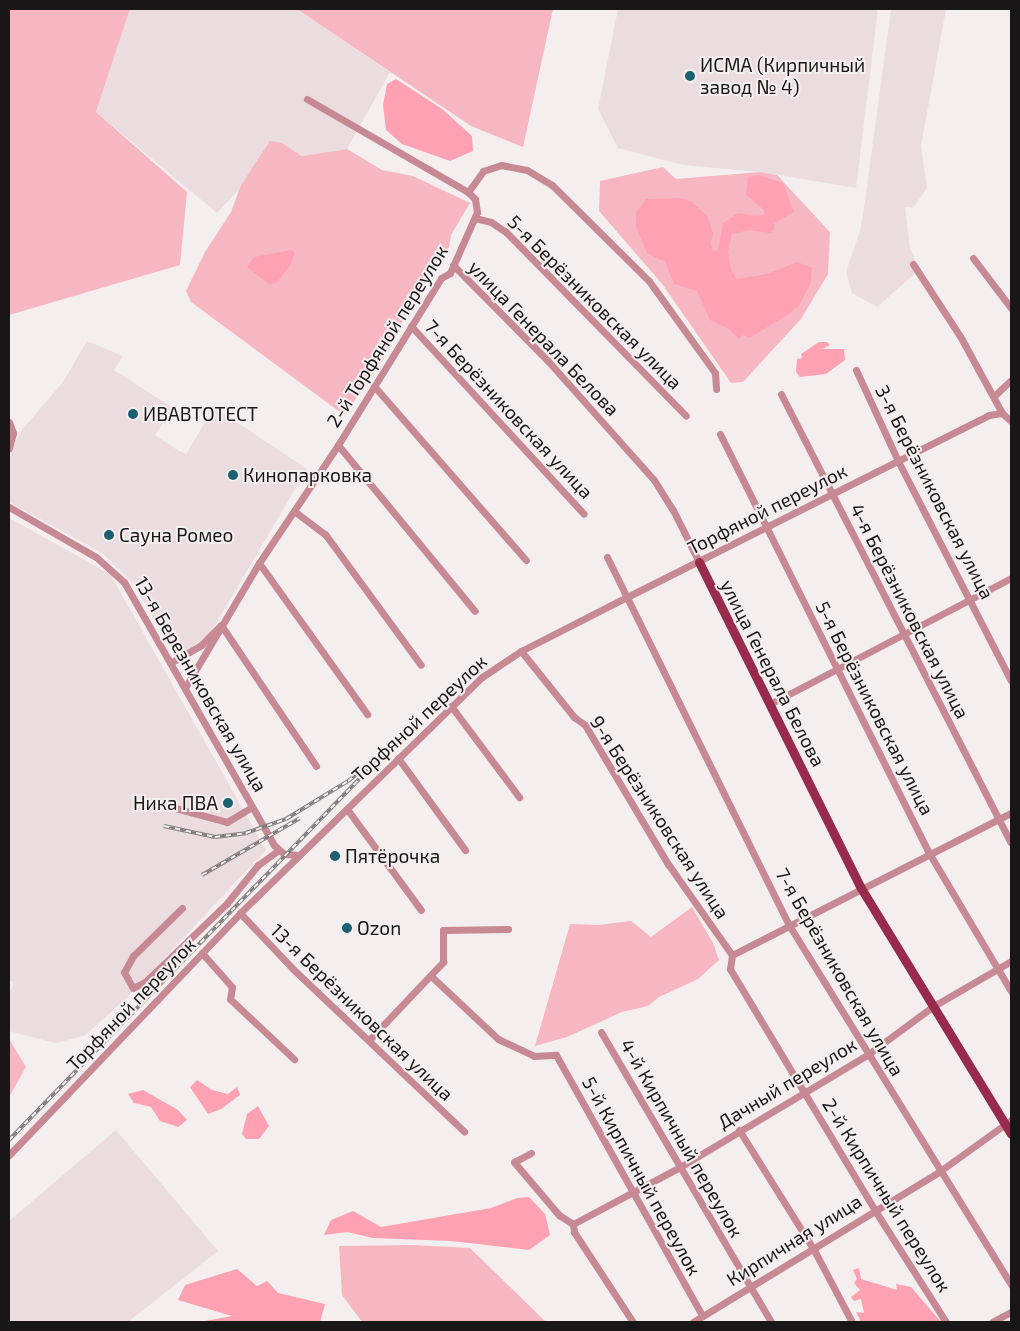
<!DOCTYPE html>
<html>
<head>
<meta charset="utf-8">
<style>
  body { margin:0 }
  #map { position:relative; width:1020px; height:1331px; overflow:hidden; background:#f4eeef; font-family:"Exo 2",sans-serif }
  div>[style] { position:absolute }
  [style*='--x'] { left:calc(var(--x)*1px); top:calc(var(--y)*1px); width:calc(var(--w)*1px); rotate:calc(var(--a)*1deg) }
  .built>* { inset:0; background:#ebdddf }
  .green>* { inset:0; background:#f7b7c2 }
  .water>* { inset:0; background:#fea1b3 }
  .minor>* { height:7px; margin:-3.5px; padding:0 3.5px; transform-origin:3.5px; border-radius:3.5px; background:#c78994 }
  .major>* { height:9px; margin:-4.5px; padding:0 4.5px; transform-origin:4.5px; border-radius:4.5px; background:#982a4b }
  .rail>* { height:4px; margin-top:-2px; transform-origin:0; background:repeating-linear-gradient(90deg,#f4eeef 0 5.5px,#807c7d 0 11px); box-sizing:border-box; border-block:1px solid #807c7d }
  .dots>* { width:14px; height:14px; translate:-50% -50%; box-sizing:border-box; border:2px solid #f4eeef; border-radius:50% }
  span { translate:-50% -50%; white-space:nowrap; text-align:center; line-height:1.15; -webkit-text-stroke:4px #f4eeef; paint-order:stroke }
  .poi-label { font-size:19px; color:#181617 }
  .left { translate:0 -50%; text-align:left }
  .right { translate:-100% -50%; text-align:right }
  .street-label { font-size:19px; color:#181617 }
  .frame { position:absolute; inset:0; border:10px solid #181617; pointer-events:none }
</style>
</head>
<body>
<div id="map">
  <div class="built">
    <div style="clip-path:polygon(130px 9px,297px 9px,390px 72px,347px 149px,302px 156px,282px 143px,217px 213px,96px 112px)"></div>
    <div style="clip-path:polygon(618px 9px,878px 9px,856px 188px,760px 172px,683px 165px,618px 148px,598px 109px)"></div>
    <div style="clip-path:polygon(891px 9px,946px 9px,921px 146px,927px 188px,913px 208px,905px 207px,910px 248px,919px 270px,877px 307px,852px 293px,846px 272px,860px 231px,865px 201px)"></div>
    <div style="clip-path:polygon(87px 341px,123px 356px,114px 370px,173px 408px,155px 435px,179px 451px,186px 454px,214px 407px,307px 469px,211px 632px,185px 653px,173px 649px,131px 581px,102px 553px,9px 502px,9px 456px,21px 431px,63px 382px)"></div>
    <div style="clip-path:polygon(9px 518px,110px 574px,266px 850px,126px 999px,84px 1036px,55px 1043px,9px 1031px,9px 995px,14px 982px,9px 980px)"></div>
    <div style="clip-path:polygon(116px 1130px,218px 1251px,128px 1322px,9px 1322px,9px 1221px)"></div>
  </div>
  <div class="green">
    <div style="clip-path:polygon(9px 9px,130px 9px,96px 112px,187px 192px,180px 265px,9px 315px)"></div>
    <div style="clip-path:polygon(297px 9px,553px 9px,523px 147px,471px 126px)"></div>
    <div style="clip-path:polygon(270px 141px,282px 143px,302px 156px,347px 149px,382px 170px,413px 176px,470px 203px,451px 235px,449px 247px,423px 279px,385px 357px,344px 415px,191px 302px,186px 291px,205px 252px,231px 212px,241px 185px)"></div>
    <div style="clip-path:polygon(663px 167px,676px 179px,760px 172px,777px 175px,830px 232px,828px 274px,801px 319px,743px 382px,731px 383px,663px 285px,599px 211px,600px 181px)"></div>
    <div style="clip-path:polygon(692px 907px,713px 943px,719px 960px,698px 979px,659px 997px,648px 1006px,622px 1012px,567px 1037px,535px 1046px,570px 924px,598px 925px,631px 921px,651px 937px)"></div>
    <div style="clip-path:polygon(9px 1039px,26px 1067px,9px 1097px)"></div>
    <div style="clip-path:polygon(413px 1245px,470px 1248px,546px 1322px,362px 1322px,342px 1295px,339px 1246px)"></div>
  </div>
  <div class="water">
    <div style="clip-path:polygon(396px 79px,442px 109px,472px 136px,473px 151px,450px 161px,402px 144px,386px 130px,383px 105px,387px 84px)"></div>
    <div style="clip-path:polygon(758px 175px,783px 183px,794px 212px,774px 223px,774px 230px,770px 233px,749px 230px,732px 234px,728px 251px,731px 270px,737px 279px,767px 274px,797px 262px,812px 268px,811px 282px,799px 306px,787px 315px,750px 338px,743px 335px,738px 339px,729px 329px,710px 320px,697px 291px,674px 284px,665px 262px,647px 253px,636px 227px,636px 213px,646px 199px,678px 198px,691px 201px,708px 217px,713px 234px,711px 243px,713px 250px,718px 251px,723px 223px,738px 213px,755px 216px,764px 215px,764px 210px,746px 195px,748px 177px)"></div>
    <div style="clip-path:polygon(292px 250px,295px 253px,290px 266px,277px 282px,270px 285px,247px 267px,254px 257px)"></div>
    <div style="clip-path:polygon(819px 342px,827px 342px,830px 345px,822px 349px,844px 349px,845px 360px,826px 374px,800px 377px,796px 372px,797px 359px,802px 358px,801px 354px)"></div>
    <div style="clip-path:polygon(197px 1080px,212px 1090px,228px 1094px,237px 1087px,240px 1095px,221px 1109px,208px 1114px,190px 1087px)"></div>
    <div style="clip-path:polygon(143px 1090px,178px 1110px,187px 1120px,178px 1127px,160px 1121px,151px 1107px,134px 1103px,128px 1094px)"></div>
    <div style="clip-path:polygon(258px 1106px,269px 1126px,259px 1139px,246px 1139px,242px 1134px,247px 1114px)"></div>
    <div style="clip-path:polygon(529px 1197px,545px 1214px,550px 1235px,529px 1250px,451px 1241px,373px 1238px,347px 1232px,324px 1235px,331px 1220px,353px 1211px,381px 1227px,491px 1208px,517px 1198px)"></div>
    <div style="clip-path:polygon(859px 1268px,861px 1279px,897px 1290px,896px 1284px,911px 1287px,941px 1322px,861px 1322px,856px 1312px,864px 1313px,861px 1299px,854px 1301px,851px 1297px,860px 1290px,854px 1283px,857px 1279px,853px 1270px)"></div>
    <div style="clip-path:polygon(237px 1269px,257px 1286px,267px 1281px,278px 1293px,325px 1304px,320px 1322px,200px 1322px,232px 1316px,178px 1300px,185px 1285px)"></div>
  </div>
  <div class="minor">
    <div style="--x:468;--y:192;--w:26;--a:-54"></div>
    <div style="--x:483;--y:171;--w:19;--a:-18"></div>
    <div style="--x:501;--y:165;--w:26;--a:11"></div>
    <div style="--x:527;--y:170;--w:29;--a:31"></div>
    <div style="--x:552;--y:185;--w:136;--a:44.7"></div>
    <div style="--x:649;--y:281;--w:113;--a:54.3"></div>
    <div style="--x:715;--y:373;--w:16;--a:86"></div>
    <div style="--x:475;--y:218;--w:16;--a:14"></div>
    <div style="--x:491;--y:222;--w:18;--a:34"></div>
    <div style="--x:506;--y:232;--w:257;--a:45.6"></div>
    <div style="--x:973;--y:258;--w:63;--a:52.8"></div>
    <div style="--x:913;--y:264;--w:86;--a:56.9"></div>
    <div style="--x:960;--y:336;--w:88;--a:61.4"></div>
    <div style="--x:1002;--y:413;--w:12;--a:42"></div>
    <div style="--x:453;--y:265;--w:135;--a:45.3"></div>
    <div style="--x:548;--y:361;--w:159;--a:48.3"></div>
    <div style="--x:654;--y:480;--w:36;--a:58"></div>
    <div style="--x:673;--y:510;--w:58;--a:63.4"></div>
    <div style="--x:411;--y:326;--w:255;--a:47.4"></div>
    <div style="--x:856;--y:370;--w:100;--a:65.2"></div>
    <div style="--x:898;--y:461;--w:247;--a:62.8"></div>
    <div style="--x:374;--y:386;--w:231;--a:48.9"></div>
    <div style="--x:781;--y:394;--w:504;--a:62.88"></div>
    <div style="--x:994;--y:396;--w:23;--a:-43"></div>
    <div style="--x:9;--y:422;--w:12;--a:70"></div>
    <div style="--x:13;--y:433;--w:16;--a:105"></div>
    <div style="--x:720;--y:434;--w:468;--a:63.5"></div>
    <div style="--x:929;--y:853;--w:161;--a:59.3"></div>
    <div style="--x:338;--y:445;--w:215;--a:50.5"></div>
    <div style="--x:9;--y:507;--w:100;--a:29.9"></div>
    <div style="--x:96;--y:557;--w:38;--a:42"></div>
    <div style="--x:124;--y:582;--w:303;--a:60.3"></div>
    <div style="--x:274;--y:845;--w:13;--a:42"></div>
    <div style="--x:284;--y:854;--w:15;--a:4"></div>
    <div style="--x:294;--y:511;--w:39;--a:37"></div>
    <div style="--x:325;--y:534;--w:162;--a:53.8"></div>
    <div style="--x:607;--y:557;--w:411;--a:63.7"></div>
    <div style="--x:789;--y:925;--w:423;--a:58.3"></div>
    <div style="--x:259;--y:563;--w:186;--a:54.4"></div>
    <div style="--x:521;--y:651;--w:85;--a:51.2"></div>
    <div style="--x:574;--y:717;--w:14;--a:36"></div>
    <div style="--x:585;--y:725;--w:162;--a:59.2"></div>
    <div style="--x:668;--y:864;--w:111;--a:54.9"></div>
    <div style="--x:172;--y:662;--w:34;--a:-30"></div>
    <div style="--x:201;--y:645;--w:28;--a:-45"></div>
    <div style="--x:221;--y:625;--w:170;--a:56"></div>
    <div style="--x:186;--y:686;--w:143;--a:-59.3"></div>
    <div style="--x:259;--y:563;--w:142;--a:-56.2"></div>
    <div style="--x:338;--y:445;--w:196;--a:-58.3"></div>
    <div style="--x:441;--y:278;--w:10;--a:-29"></div>
    <div style="--x:450;--y:273;--w:67;--a:-66.1"></div>
    <div style="--x:477;--y:212;--w:13;--a:-99"></div>
    <div style="--x:475;--y:199;--w:10;--a:-135"></div>
    <div style="--x:468;--y:192;--w:186;--a:-150"></div>
    <div style="--x:770;--y:704;--w:272;--a:-27.6"></div>
    <div style="--x:451;--y:706;--w:114;--a:53.2"></div>
    <div style="--x:398;--y:758;--w:114;--a:53.9"></div>
    <div style="--x:164;--y:805;--w:65;--a:15.1"></div>
    <div style="--x:227;--y:822;--w:29;--a:-31"></div>
    <div style="--x:347;--y:809;--w:125;--a:53.8"></div>
    <div style="--x:182;--y:908;--w:69;--a:135.6"></div>
    <div style="--x:133;--y:956;--w:18;--a:119"></div>
    <div style="--x:124;--y:972;--w:18;--a:61"></div>
    <div style="--x:133;--y:988;--w:13;--a:-27"></div>
    <div style="--x:145;--y:982;--w:114;--a:-43.9"></div>
    <div style="--x:227;--y:903;--w:49;--a:-50.8"></div>
    <div style="--x:258;--y:865;--w:26;--a:-36"></div>
    <div style="--x:240;--y:913;--w:77;--a:46.6"></div>
    <div style="--x:293;--y:969;--w:236;--a:43.5"></div>
    <div style="--x:202;--y:953;--w:45;--a:48.6"></div>
    <div style="--x:232;--y:987;--w:12;--a:99"></div>
    <div style="--x:230;--y:999;--w:88;--a:43.2"></div>
    <div style="--x:732;--y:955;--w:14;--a:98"></div>
    <div style="--x:730;--y:969;--w:280;--a:59"></div>
    <div style="--x:874;--y:1209;--w:134;--a:57.5"></div>
    <div style="--x:732;--y:955;--w:313;--a:-27"></div>
    <div style="--x:431;--y:976;--w:92;--a:43.2"></div>
    <div style="--x:498;--y:1039;--w:40;--a:25"></div>
    <div style="--x:534;--y:1056;--w:22;--a:-3"></div>
    <div style="--x:556;--y:1055;--w:298;--a:60.7"></div>
    <div style="--x:601;--y:1032;--w:336;--a:59.6"></div>
    <div style="--x:369;--y:1040;--w:108;--a:-46.5"></div>
    <div style="--x:443;--y:962;--w:32;--a:-90"></div>
    <div style="--x:443;--y:930;--w:65;--a:-0.9"></div>
    <div style="--x:739;--y:1130;--w:142;--a:58"></div>
    <div style="--x:814;--y:1250;--w:81;--a:62.2"></div>
    <div style="--x:531;--y:1153;--w:19;--a:152"></div>
    <div style="--x:514;--y:1162;--w:70;--a:49.7"></div>
    <div style="--x:559;--y:1215;--w:17;--a:33"></div>
    <div style="--x:573;--y:1224;--w:8;--a:83"></div>
    <div style="--x:574;--y:1232;--w:108;--a:56.8"></div>
    <div style="--x:9;--y:1155;--w:335;--a:-46.3"></div>
    <div style="--x:240;--y:913;--w:338;--a:-44.3"></div>
    <div style="--x:482;--y:677;--w:47;--a:-33.7"></div>
    <div style="--x:521;--y:651;--w:119;--a:-27"></div>
    <div style="--x:627;--y:597;--w:405;--a:-26.7"></div>
    <div style="--x:989;--y:415;--w:13;--a:-9"></div>
    <div style="--x:573;--y:1224;--w:121;--a:-28"></div>
    <div style="--x:680;--y:1167;--w:218;--a:-30.9"></div>
    <div style="--x:867;--y:1055;--w:81;--a:-36.4"></div>
    <div style="--x:932;--y:1007;--w:91;--a:-30.2"></div>
    <div style="--x:693;--y:1322;--w:289;--a:-31.4"></div>
    <div style="--x:940;--y:1171;--w:87;--a:-35.7"></div>
    <div style="--x:992;--y:1322;--w:21;--a:-28"></div>
  </div>
  <div class="major">
    <div style="--x:699;--y:562;--w:364;--a:63.6"></div>
    <div style="--x:861;--y:888;--w:288;--a:58.6"></div>
  </div>
  <div class="rail">
    <div style="--x:164;--y:826;--w:52;--a:12.2"></div>
    <div style="--x:215;--y:837;--w:31;--a:-7"></div>
    <div style="--x:246;--y:833;--w:42;--a:-19.3"></div>
    <div style="--x:286;--y:819;--w:73;--a:-31.5"></div>
    <div style="--x:348;--y:781;--w:68;--a:-38.4"></div>
    <div style="--x:202;--y:875;--w:113;--a:-30.2"></div>
    <div style="--x:9;--y:1140;--w:517;--a:-45.86"></div>
  </div>
  <div class="dots">
    <div style="left:690px;top:76px;background:#1b6172"></div>
    <div style="left:133px;top:414px;background:#1b6172"></div>
    <div style="left:233px;top:475px;background:#1b6172"></div>
    <div style="left:109px;top:535px;background:#1b6172"></div>
    <div style="left:228px;top:803px;background:#1b6172"></div>
    <div style="left:335px;top:856px;background:#1b6172"></div>
    <div style="left:347px;top:928px;background:#1b6172"></div>
  </div>
  <div class="poi-label">
    <span class="left" style="left:700px;top:76px">ИСМА (Кирпичный<br>завод № 4)</span>
    <span class="left" style="left:143px;top:414px">ИВАВТОТЕСТ</span>
    <span class="left" style="left:243px;top:475px">Кинопарковка</span>
    <span class="left" style="left:119px;top:535px">Сауна Ромео</span>
    <span class="right" style="left:218px;top:803px">Ника ПВА</span>
    <span class="left" style="left:345px;top:856px">Пятёрочка</span>
    <span class="left" style="left:357px;top:928px">Ozon</span>
  </div>
  <div class="street-label">
    <span style="left:595px;top:302px;rotate:45deg">5-я Берёзниковская улица</span>
    <span style="left:387px;top:336px;rotate:-58deg">2-й Торфяной переулок</span>
    <span style="left:544px;top:338px;rotate:46deg">улица Генерала Белова</span>
    <span style="left:509px;top:409px;rotate:47deg">7-я Берёзниковская улица</span>
    <span style="left:935px;top:492px;rotate:63deg">3-я Берёзниковская улица</span>
    <span style="left:767px;top:509px;rotate:-27deg">Торфяной переулок</span>
    <span style="left:910px;top:611px;rotate:63deg">4-я Берёзниковская улица</span>
    <span style="left:773px;top:673px;rotate:63deg">улица Генерала Белова</span>
    <span style="left:201px;top:684px;rotate:60deg">13-я Березниковская улица</span>
    <span style="left:875px;top:708px;rotate:63deg">5-я Берёзниковская улица</span>
    <span style="left:419px;top:718px;rotate:-43deg">Торфяной переулок</span>
    <span style="left:660px;top:817px;rotate:57deg">9-я Берёзниковская улица</span>
    <span style="left:840px;top:972px;rotate:60deg">7-я Берёзниковская улица</span>
    <span style="left:131px;top:1004px;rotate:-46deg">Торфяной переулок</span>
    <span style="left:362px;top:1012px;rotate:44deg">13-я Берёзниковская улица</span>
    <span style="left:787px;top:1083px;rotate:-31deg">Дачный переулок</span>
    <span style="left:682px;top:1138px;rotate:60deg">4-й Кирпичный переулок</span>
    <span style="left:642px;top:1176px;rotate:61deg">5-й Кирпичный переулок</span>
    <span style="left:887px;top:1195px;rotate:58deg">2-й Кирпичный переулок</span>
    <span style="left:794px;top:1240px;rotate:-32deg">Кирпичная улица</span>
  </div>
  <div class="frame"></div>
</div>
</body>
</html>
